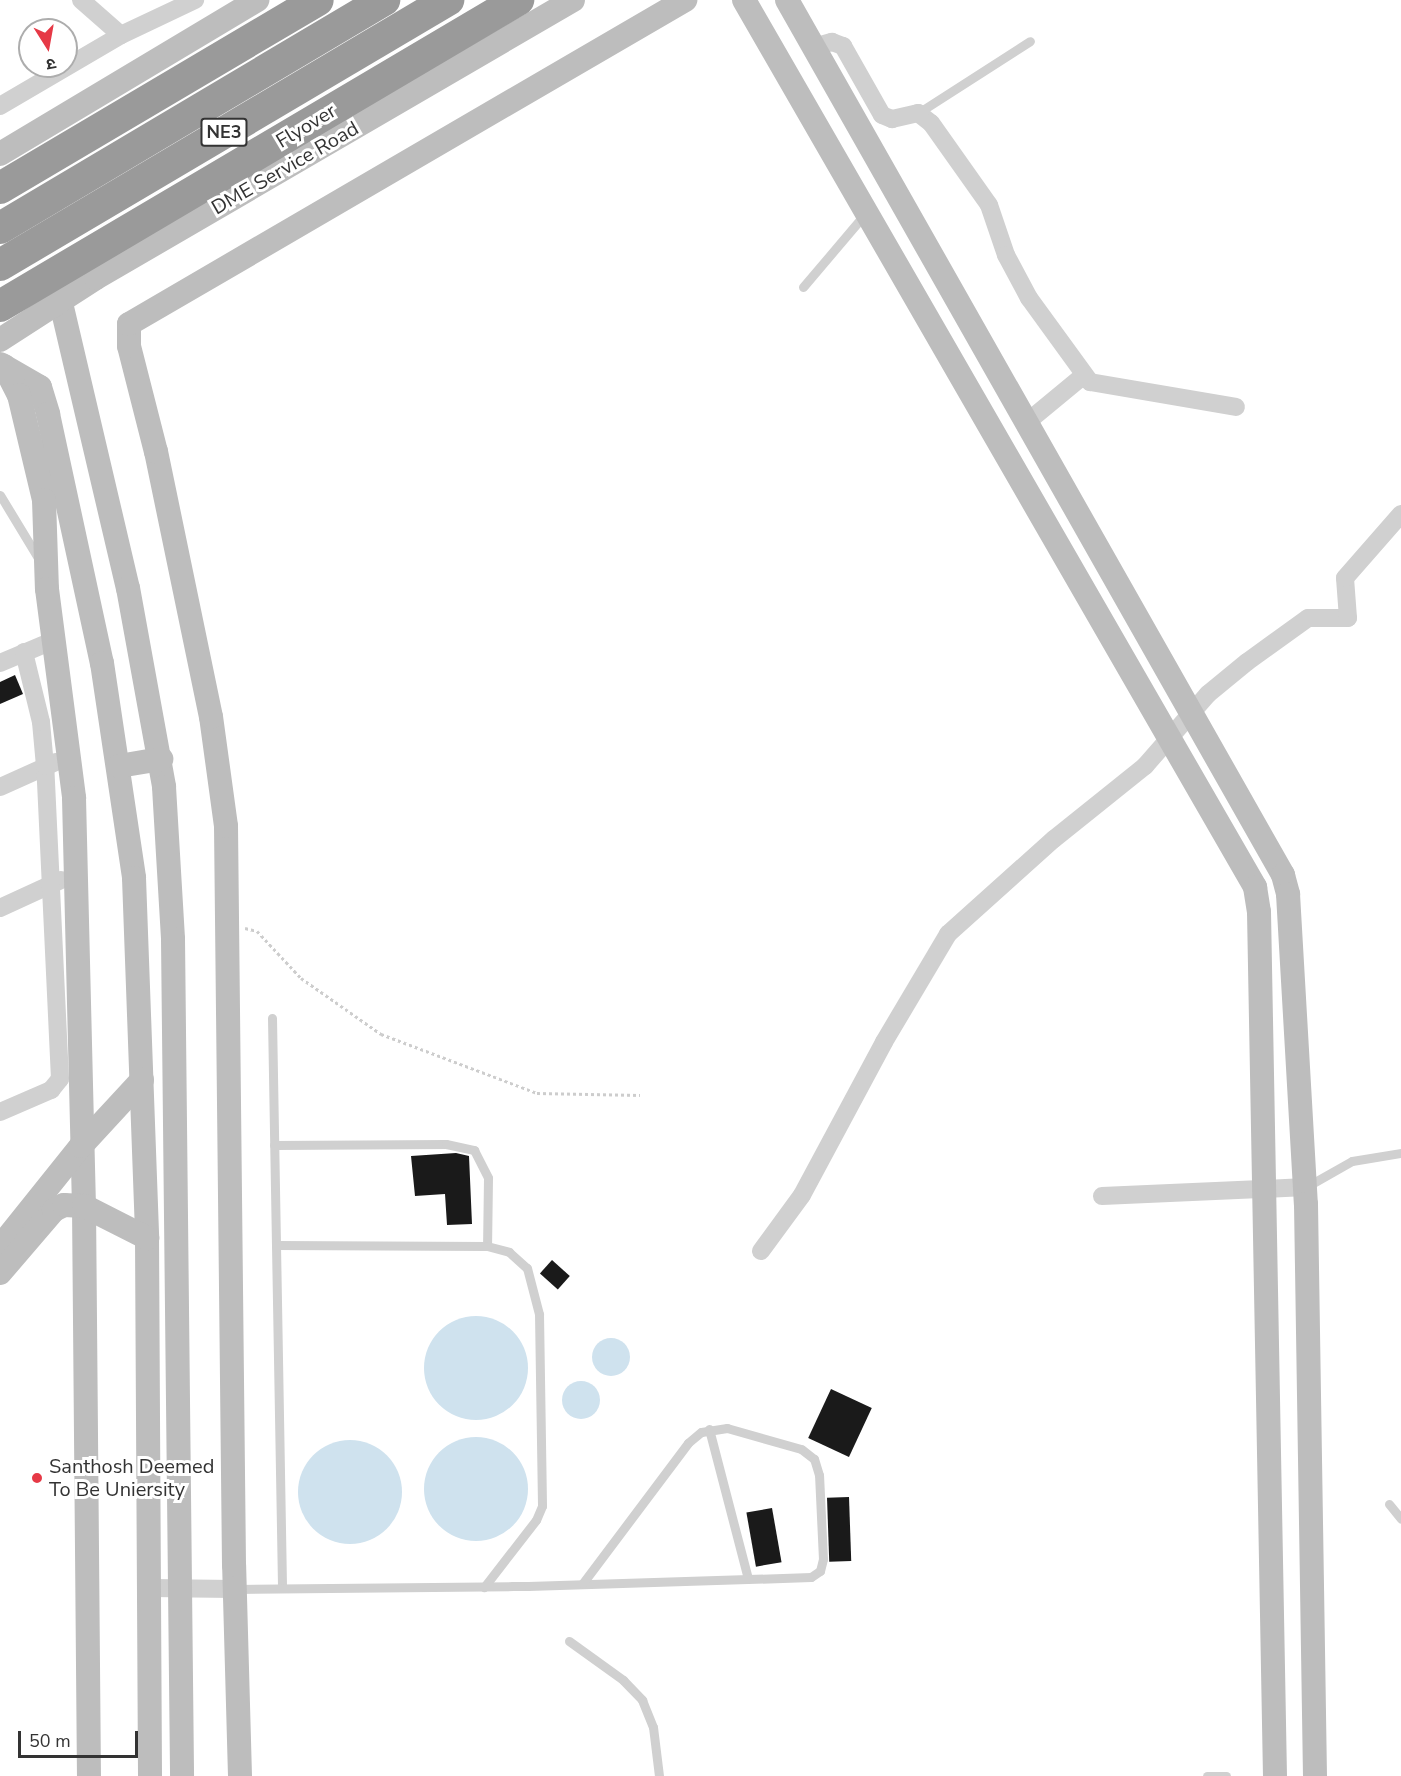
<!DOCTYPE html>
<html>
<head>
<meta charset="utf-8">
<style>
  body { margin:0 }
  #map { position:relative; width:1401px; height:1776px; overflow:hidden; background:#fff; font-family:"Nunito Sans","Noto Sans Devanagari",sans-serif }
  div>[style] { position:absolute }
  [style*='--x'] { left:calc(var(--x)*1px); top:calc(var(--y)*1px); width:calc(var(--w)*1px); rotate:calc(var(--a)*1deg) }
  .water>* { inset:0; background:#cfe2ee }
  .round { border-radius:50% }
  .building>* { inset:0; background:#1a1a1a; transform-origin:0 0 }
  .path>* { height:3px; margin-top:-1.5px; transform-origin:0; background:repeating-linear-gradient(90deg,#cdcdcd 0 3px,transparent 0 6px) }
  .lane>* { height:9px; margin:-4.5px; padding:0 4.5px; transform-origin:4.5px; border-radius:4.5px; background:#d0d0d0 }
  .street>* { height:18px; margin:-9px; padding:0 9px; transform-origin:9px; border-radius:9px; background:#d0d0d0 }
  .secondary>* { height:24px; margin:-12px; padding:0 12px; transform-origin:12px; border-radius:12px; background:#bdbdbd }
  .highway>* { height:32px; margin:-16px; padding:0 16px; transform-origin:16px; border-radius:16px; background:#9a9a9a }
  .dots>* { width:16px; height:16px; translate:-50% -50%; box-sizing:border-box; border:3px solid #fff; border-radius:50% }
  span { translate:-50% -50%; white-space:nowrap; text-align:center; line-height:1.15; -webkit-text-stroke:6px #fff; paint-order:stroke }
  .shield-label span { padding:2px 4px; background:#fff; border:2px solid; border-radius:4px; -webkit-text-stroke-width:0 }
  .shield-label { font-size:18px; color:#333; font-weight:700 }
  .street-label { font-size:20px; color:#333 }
  .poi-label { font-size:20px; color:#333 }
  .left { translate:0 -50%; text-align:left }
  .north { position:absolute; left:18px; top:18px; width:60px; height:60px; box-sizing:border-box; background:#fff; border:2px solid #adadad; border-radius:50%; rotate:169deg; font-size:16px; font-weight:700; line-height:24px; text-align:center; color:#333 }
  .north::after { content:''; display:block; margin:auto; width:21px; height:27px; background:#e63946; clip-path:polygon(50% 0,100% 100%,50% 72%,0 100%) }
  .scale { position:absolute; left:18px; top:1731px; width:120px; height:27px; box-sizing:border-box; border:3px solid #333; border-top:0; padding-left:8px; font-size:18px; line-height:21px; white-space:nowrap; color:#333; -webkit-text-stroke:4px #fff; paint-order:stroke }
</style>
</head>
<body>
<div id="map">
  <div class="water">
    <div class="round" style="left:424px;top:1316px;width:104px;height:104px"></div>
    <div class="round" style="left:592px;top:1338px;width:38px;height:38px"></div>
    <div class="round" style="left:562px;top:1381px;width:38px;height:38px"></div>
    <div class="round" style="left:424px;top:1437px;width:104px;height:104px"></div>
    <div class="round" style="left:298px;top:1440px;width:104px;height:104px"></div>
  </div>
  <div class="building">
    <div style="clip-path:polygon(15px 675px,23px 694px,0 704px,0 682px)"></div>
    <div style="clip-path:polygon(456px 1153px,469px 1156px,472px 1224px,447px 1225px,445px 1194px,415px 1196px,411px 1156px)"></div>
    <div style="left:552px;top:1260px;width:24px;height:18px;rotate:42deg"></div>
    <div style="left:831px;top:1389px;width:45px;height:54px;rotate:25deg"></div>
    <div style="left:849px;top:1497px;width:64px;height:22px;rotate:88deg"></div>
    <div style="left:772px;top:1508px;width:55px;height:26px;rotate:80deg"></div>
  </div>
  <div class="path">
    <div style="--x:245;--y:928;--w:12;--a:14"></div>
    <div style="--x:257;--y:931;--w:64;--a:46.9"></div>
    <div style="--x:301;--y:978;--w:98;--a:35"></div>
    <div style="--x:381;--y:1034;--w:167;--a:20.7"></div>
    <div style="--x:537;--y:1093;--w:103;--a:1.1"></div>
  </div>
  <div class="lane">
    <div style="--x:918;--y:113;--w:133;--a:-32.7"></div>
    <div style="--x:803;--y:287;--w:96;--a:-49.7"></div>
    <div style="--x:0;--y:495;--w:77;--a:58.8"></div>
    <div style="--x:272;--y:1018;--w:570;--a:88.99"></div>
    <div style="--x:274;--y:1145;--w:172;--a:-0.3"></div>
    <div style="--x:446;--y:1144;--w:29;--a:12"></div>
    <div style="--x:474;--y:1150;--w:31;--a:63"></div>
    <div style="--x:488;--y:1178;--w:68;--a:90.8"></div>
    <div style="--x:1306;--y:1187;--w:53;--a:-29.5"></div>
    <div style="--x:1352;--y:1161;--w:50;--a:-9.3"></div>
    <div style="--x:276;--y:1245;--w:211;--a:0.3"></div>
    <div style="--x:487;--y:1246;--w:23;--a:15"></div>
    <div style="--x:509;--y:1252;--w:24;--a:42"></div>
    <div style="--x:527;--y:1268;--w:48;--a:75.4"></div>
    <div style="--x:539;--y:1314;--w:192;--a:89.1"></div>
    <div style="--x:542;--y:1506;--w:15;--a:113"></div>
    <div style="--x:536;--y:1520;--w:85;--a:127.8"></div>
    <div style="--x:709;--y:1429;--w:155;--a:75.4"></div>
    <div style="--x:1389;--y:1504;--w:19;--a:51"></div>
    <div style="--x:236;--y:1589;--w:277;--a:-0.6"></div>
    <div style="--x:513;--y:1586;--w:15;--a:0"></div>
    <div style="--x:528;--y:1586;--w:283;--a:-1.8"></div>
    <div style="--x:811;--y:1577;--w:11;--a:-34"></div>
    <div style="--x:820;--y:1571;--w:12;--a:-76"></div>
    <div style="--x:823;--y:1559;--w:84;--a:-92.7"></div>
    <div style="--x:819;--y:1475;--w:17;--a:-107"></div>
    <div style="--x:814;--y:1459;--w:16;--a:-142"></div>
    <div style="--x:801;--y:1449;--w:77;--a:-164.2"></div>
    <div style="--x:727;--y:1428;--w:26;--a:171"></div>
    <div style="--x:701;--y:1432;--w:17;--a:140"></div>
    <div style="--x:688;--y:1443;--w:176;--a:126.9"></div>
    <div style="--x:569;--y:1641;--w:67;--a:35.8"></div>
    <div style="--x:623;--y:1680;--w:28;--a:46"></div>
    <div style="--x:642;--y:1700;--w:29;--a:68"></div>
    <div style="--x:653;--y:1727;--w:49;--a:83"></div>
    <div style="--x:1207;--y:1776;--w:19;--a:0"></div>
  </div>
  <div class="street">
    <div style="--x:81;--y:0;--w:53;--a:41.2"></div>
    <div style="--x:814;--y:47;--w:19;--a:-16"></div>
    <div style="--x:832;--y:42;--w:12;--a:20"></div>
    <div style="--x:843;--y:46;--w:79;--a:60.5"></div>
    <div style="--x:882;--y:115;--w:11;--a:22"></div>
    <div style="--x:892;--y:119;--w:27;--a:-13"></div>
    <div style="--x:918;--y:113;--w:16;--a:38"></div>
    <div style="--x:931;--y:123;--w:100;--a:54.7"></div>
    <div style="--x:989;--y:205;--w:53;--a:71.2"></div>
    <div style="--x:1006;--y:255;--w:49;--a:61.9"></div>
    <div style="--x:1029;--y:298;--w:104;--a:54"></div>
    <div style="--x:1090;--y:382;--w:148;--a:9.7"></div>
    <div style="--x:0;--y:106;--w:140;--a:-30.4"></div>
    <div style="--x:121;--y:35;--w:82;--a:-25.3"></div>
    <div style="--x:1026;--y:423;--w:75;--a:-39.6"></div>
    <div style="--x:0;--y:663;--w:56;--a:-22.9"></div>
    <div style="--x:0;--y:787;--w:61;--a:-24.1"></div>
    <div style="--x:0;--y:908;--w:67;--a:-24.7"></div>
    <div style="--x:0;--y:1112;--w:56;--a:-23.3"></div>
    <div style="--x:51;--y:1090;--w:14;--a:-51"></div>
    <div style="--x:60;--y:1079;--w:313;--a:-92.7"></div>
    <div style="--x:45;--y:766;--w:44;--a:-95.2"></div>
    <div style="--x:41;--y:722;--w:72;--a:-103.7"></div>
    <div style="--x:1102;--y:1196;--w:204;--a:-2.5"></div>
    <div style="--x:761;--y:1251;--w:69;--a:-53.8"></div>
    <div style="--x:802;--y:1195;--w:174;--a:-61.8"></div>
    <div style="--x:884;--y:1042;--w:126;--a:-59.3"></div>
    <div style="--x:948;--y:934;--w:142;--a:-41.9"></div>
    <div style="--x:1054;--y:839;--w:117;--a:-38.7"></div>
    <div style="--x:1145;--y:766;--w:96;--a:-48.8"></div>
    <div style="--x:1208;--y:694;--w:50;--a:-39.4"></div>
    <div style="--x:1247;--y:662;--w:75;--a:-35.8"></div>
    <div style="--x:1308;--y:618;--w:40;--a:0"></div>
    <div style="--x:1348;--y:618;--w:40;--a:-94.3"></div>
    <div style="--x:1345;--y:578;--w:85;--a:-48.8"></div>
    <div style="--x:151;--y:1588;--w:83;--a:0.7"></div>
  </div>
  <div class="secondary">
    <div style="--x:744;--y:0;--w:1024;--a:60.05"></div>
    <div style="--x:1255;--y:887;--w:25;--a:81"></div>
    <div style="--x:1259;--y:912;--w:864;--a:88.94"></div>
    <div style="--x:787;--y:0;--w:1006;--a:60.45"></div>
    <div style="--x:1283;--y:875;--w:20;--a:75"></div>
    <div style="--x:1288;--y:894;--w:311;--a:86.7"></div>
    <div style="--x:1306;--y:1204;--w:572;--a:89.1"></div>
    <div style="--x:0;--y:154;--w:300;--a:-30.9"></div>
    <div style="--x:61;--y:303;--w:293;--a:76.8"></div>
    <div style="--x:128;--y:588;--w:202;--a:79.7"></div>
    <div style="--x:164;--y:787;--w:152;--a:86.6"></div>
    <div style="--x:173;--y:939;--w:837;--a:89.38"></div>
    <div style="--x:0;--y:340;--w:114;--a:-32.9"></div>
    <div style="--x:96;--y:278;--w:552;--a:-30.23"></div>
    <div style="--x:0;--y:364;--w:46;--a:29.9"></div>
    <div style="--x:40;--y:387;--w:28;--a:73"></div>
    <div style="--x:48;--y:414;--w:255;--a:77.8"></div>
    <div style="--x:102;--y:663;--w:217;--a:81.5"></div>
    <div style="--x:134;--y:878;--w:360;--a:87.9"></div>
    <div style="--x:147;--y:1238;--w:538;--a:89.68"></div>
    <div style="--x:4;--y:366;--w:33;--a:63"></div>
    <div style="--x:19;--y:395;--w:108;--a:76.6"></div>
    <div style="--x:44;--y:500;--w:89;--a:88.1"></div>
    <div style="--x:47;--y:589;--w:211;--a:82.6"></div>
    <div style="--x:74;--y:798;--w:408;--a:88.6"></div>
    <div style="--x:84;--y:1206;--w:570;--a:89.5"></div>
    <div style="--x:119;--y:766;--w:43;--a:-9.5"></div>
    <div style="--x:0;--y:1247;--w:129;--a:-51.3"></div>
    <div style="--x:81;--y:1146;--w:90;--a:-47.3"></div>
    <div style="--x:0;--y:1273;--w:83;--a:-49.4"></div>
    <div style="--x:54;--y:1210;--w:11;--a:-27"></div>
    <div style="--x:64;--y:1205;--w:20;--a:3"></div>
    <div style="--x:84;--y:1206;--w:71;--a:26.9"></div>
    <div style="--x:240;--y:1776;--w:211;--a:-91.6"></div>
    <div style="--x:234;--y:1565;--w:739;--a:-90.62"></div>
    <div style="--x:226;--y:826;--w:110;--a:-97.8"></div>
    <div style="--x:211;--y:717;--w:271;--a:-101.7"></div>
    <div style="--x:156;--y:452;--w:109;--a:-104.3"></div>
    <div style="--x:129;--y:346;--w:22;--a:-90"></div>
    <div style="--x:129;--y:324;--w:644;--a:-30.23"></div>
  </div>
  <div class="highway">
    <div style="--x:0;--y:188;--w:369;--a:-30.6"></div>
    <div style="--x:0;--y:228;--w:447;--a:-30.7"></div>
    <div style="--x:0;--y:265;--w:521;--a:-30.61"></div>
    <div style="--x:0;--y:306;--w:602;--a:-30.57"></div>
  </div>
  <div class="dots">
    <div style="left:37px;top:1478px;background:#e63946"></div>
  </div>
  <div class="shield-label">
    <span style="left:224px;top:132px">NE3</span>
  </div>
  <div class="street-label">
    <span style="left:306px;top:126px;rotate:-31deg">Flyover</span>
    <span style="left:285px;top:168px;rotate:-30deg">DME Service Road</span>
  </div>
  <div class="poi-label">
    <span class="left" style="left:49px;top:1478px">Santhosh Deemed<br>To Be Uniersity</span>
  </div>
  <div class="north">उ</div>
  <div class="scale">50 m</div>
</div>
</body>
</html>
